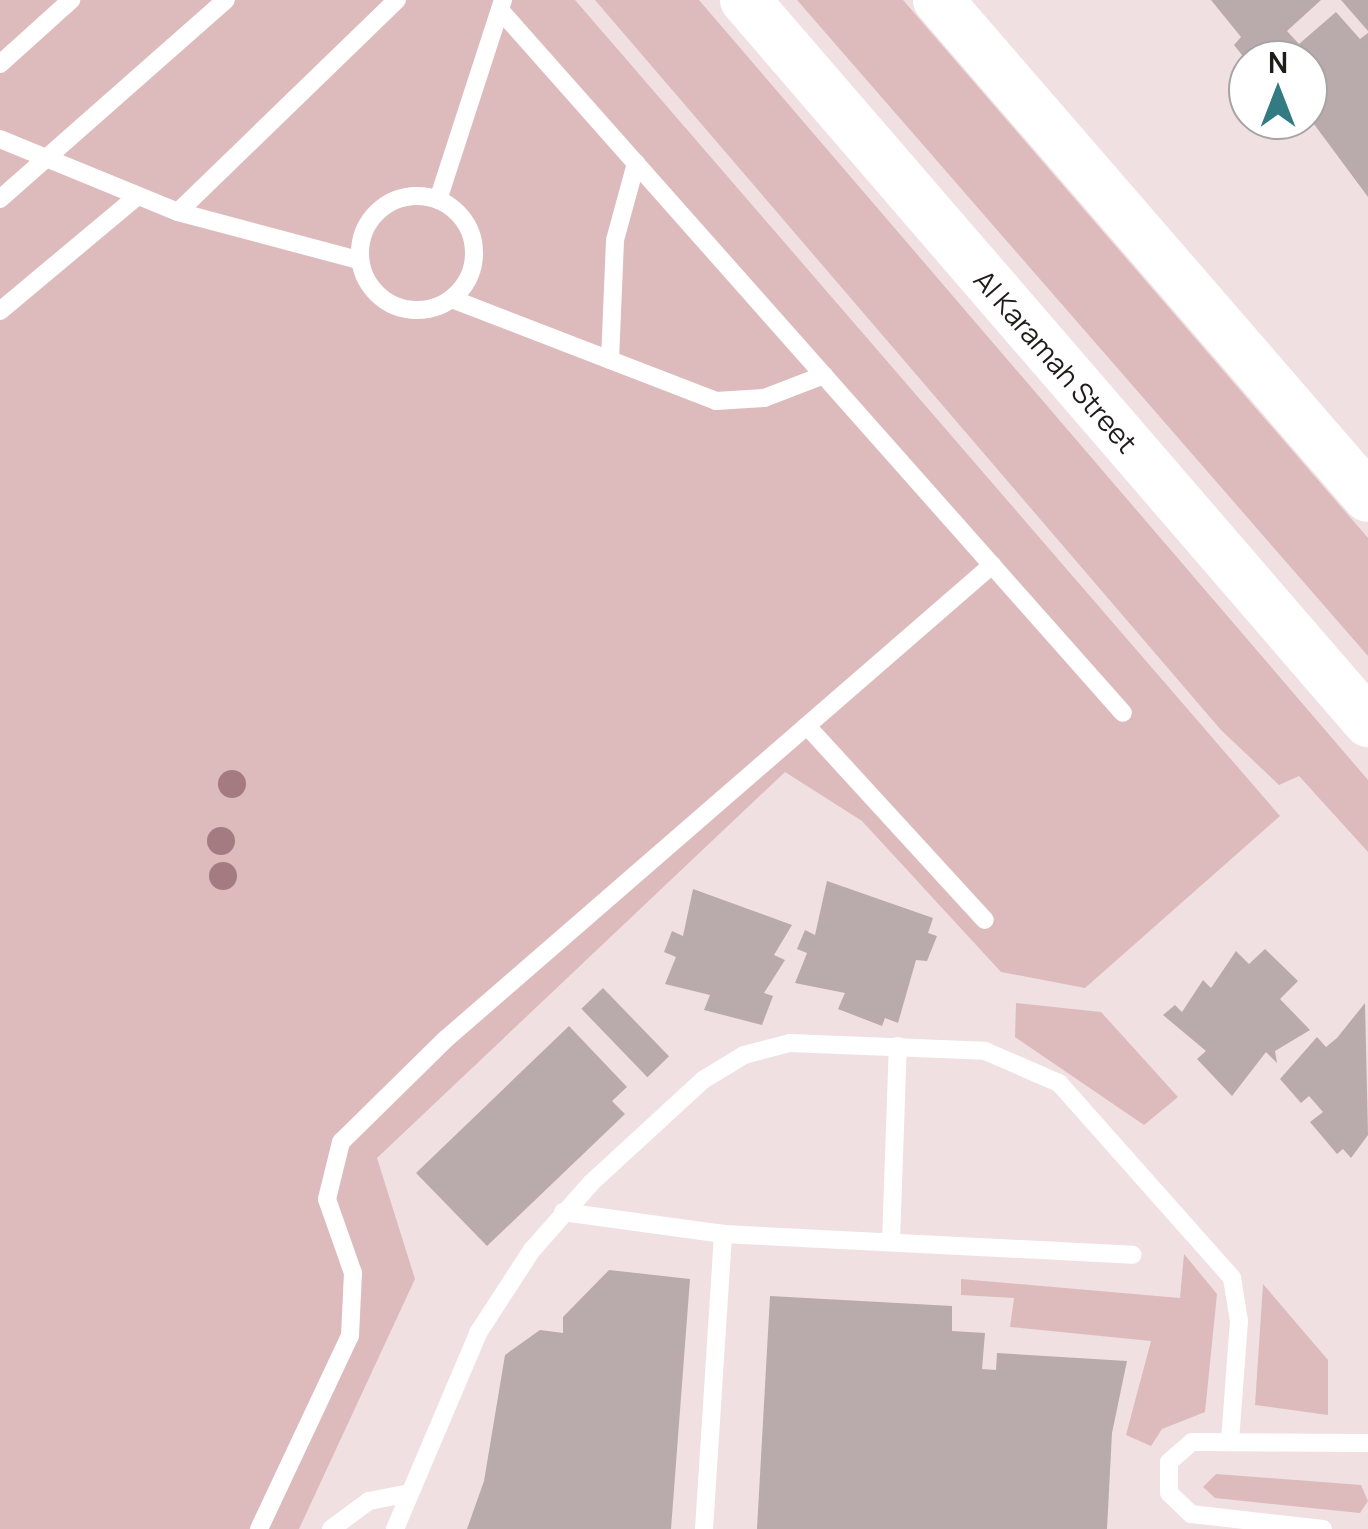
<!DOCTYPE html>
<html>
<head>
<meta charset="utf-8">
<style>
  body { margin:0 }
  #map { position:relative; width:1368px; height:1529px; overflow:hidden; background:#f0e0e1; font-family:Manrope,sans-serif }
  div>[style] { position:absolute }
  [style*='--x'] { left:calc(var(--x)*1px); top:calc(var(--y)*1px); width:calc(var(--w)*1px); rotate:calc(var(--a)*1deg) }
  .green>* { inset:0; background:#ddbbbd }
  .building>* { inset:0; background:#b9abab; transform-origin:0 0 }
  .service>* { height:18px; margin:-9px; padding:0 9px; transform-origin:9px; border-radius:9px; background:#fff }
  .service>.ring { margin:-9px; padding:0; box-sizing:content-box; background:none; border:18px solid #fff; border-radius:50% }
  .secondary>* { height:50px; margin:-25px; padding:0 25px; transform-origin:25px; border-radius:25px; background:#fff }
  .trees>* { width:28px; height:28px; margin:-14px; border-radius:50%; background:#a47b80 }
  span { translate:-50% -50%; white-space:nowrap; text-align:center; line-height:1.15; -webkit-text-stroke:10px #fff; paint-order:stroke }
  .street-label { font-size:28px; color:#211c1c }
  .north { position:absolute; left:1228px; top:40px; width:100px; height:100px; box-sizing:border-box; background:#fff; border:2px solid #a6a4a4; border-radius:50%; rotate:0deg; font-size:28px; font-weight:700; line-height:40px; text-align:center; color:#211c1c }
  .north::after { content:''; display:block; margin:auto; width:35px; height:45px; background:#337b83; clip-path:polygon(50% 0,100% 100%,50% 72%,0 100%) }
</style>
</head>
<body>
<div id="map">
  <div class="green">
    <div style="clip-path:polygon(0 0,575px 0,1280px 816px,1085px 988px,1001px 972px,862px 821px,785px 772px,377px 1158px,415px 1279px,299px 1529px,0 1529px)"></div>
    <div style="clip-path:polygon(595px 0,699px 0,1368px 780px,1368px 852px,1299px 776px,1279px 785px,1221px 730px)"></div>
    <div style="clip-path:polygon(797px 0,903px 0,1368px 538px,1368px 656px)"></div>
    <div style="clip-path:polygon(1016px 1003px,1101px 1012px,1178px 1097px,1144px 1125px,1015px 1037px)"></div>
    <div style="clip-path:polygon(1184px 1254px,1217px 1294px,1205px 1412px,1162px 1429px,1151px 1446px,1126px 1435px,1151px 1341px,1010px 1327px,1014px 1298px,961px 1295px,961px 1279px,1180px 1298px)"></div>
    <div style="clip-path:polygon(1263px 1284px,1328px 1360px,1328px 1415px,1255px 1405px)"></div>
    <div style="clip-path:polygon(1216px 1474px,1361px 1485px,1368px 1501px,1360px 1513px,1215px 1498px,1203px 1487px)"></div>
  </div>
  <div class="building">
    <div style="clip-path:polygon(1211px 0,1321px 0,1287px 31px,1299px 44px,1336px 12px,1360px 39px,1368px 33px,1368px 197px,1308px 116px,1308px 60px,1246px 60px,1234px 45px,1241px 37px)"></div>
    <div style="clip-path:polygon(1341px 0,1368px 0,1368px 31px)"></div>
    <div style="clip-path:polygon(827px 881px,933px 918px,928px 933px,937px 936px,927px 961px,916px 960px,898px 1023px,885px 1018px,882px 1026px,838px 1009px,845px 993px,795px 983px,807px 953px,797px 949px,805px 930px,815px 935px)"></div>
    <div style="clip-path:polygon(693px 889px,792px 925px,774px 955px,785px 960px,764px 993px,773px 996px,762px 1025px,704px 1010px,710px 995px,665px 984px,676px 957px,664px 952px,672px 931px,683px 936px)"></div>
    <div style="clip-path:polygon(1265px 949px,1298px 981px,1280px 999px,1310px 1030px,1275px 1051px,1277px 1063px,1266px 1052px,1232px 1096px,1197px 1059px,1206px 1051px,1163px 1015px,1175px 1005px,1182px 1012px,1203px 980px,1211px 988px,1236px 951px,1249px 964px)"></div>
    <div style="left:603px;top:988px;width:95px;height:30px;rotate:46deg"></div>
    <div style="clip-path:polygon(1365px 1003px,1368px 1135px,1351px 1158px,1343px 1149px,1337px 1154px,1310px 1122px,1323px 1112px,1309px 1096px,1301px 1103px,1280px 1079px,1317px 1037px,1326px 1047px,1337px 1038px)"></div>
    <div style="clip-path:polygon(569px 1026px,627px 1087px,612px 1101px,625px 1114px,487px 1246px,416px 1173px)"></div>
    <div style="clip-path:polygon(609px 1270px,690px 1279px,671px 1529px,467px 1529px,484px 1481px,505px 1355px,540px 1330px,563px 1333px,563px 1317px)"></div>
    <div style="clip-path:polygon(770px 1296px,952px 1306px,952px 1331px,985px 1333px,982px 1369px,996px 1370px,997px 1353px,1127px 1361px,1112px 1433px,1107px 1529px,757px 1529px)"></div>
  </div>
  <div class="service">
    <div style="--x:500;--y:10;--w:939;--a:48.45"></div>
    <div style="--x:0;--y:64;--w:96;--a:-42"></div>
    <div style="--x:0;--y:139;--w:192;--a:22.3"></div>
    <div style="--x:178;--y:212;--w:187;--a:14.9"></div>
    <div class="ring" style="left:360px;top:196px;width:96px;height:96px"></div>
    <div style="--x:0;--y:199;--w:301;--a:-41.4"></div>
    <div style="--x:438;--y:200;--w:210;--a:-72"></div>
    <div style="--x:178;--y:212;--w:305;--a:-44.1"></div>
    <div style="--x:452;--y:299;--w:283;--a:21.1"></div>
    <div style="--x:716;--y:401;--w:48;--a:-3.6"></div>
    <div style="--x:764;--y:398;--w:64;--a:-21"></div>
    <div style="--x:0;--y:311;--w:176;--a:-39.9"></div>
    <div style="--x:610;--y:360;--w:120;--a:-87.6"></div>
    <div style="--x:615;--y:240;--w:80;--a:-74.7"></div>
    <div style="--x:807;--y:726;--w:263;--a:47.5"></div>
    <div style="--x:563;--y:1212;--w:162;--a:7.8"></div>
    <div style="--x:723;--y:1234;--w:410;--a:2.9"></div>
    <div style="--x:891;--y:1242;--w:196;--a:-88"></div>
    <div style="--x:259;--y:1529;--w:213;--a:-64.8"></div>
    <div style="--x:350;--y:1336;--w:63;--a:-87.3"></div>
    <div style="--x:353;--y:1273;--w:78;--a:-109.4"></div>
    <div style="--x:327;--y:1199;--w:59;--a:-76.2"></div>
    <div style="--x:341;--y:1142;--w:148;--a:-44.5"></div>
    <div style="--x:447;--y:1038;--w:722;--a:-40.95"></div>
    <div style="--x:331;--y:1529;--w:47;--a:-36.4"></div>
    <div style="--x:369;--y:1501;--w:36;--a:-11"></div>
    <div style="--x:395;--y:1529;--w:213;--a:-67"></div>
    <div style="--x:478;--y:1333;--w:99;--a:-57"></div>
    <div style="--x:532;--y:1250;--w:89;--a:-48.6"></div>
    <div style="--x:591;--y:1183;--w:152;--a:-42.6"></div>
    <div style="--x:703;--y:1080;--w:48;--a:-31.4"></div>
    <div style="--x:744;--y:1055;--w:48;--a:-14.6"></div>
    <div style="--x:790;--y:1043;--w:195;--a:2.3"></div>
    <div style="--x:985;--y:1051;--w:81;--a:23.4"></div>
    <div style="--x:1059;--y:1083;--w:261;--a:48.4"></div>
    <div style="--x:1232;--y:1278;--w:44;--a:80.8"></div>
    <div style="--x:1239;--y:1321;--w:120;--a:94.3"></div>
    <div style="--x:704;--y:1529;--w:296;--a:-86.3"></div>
    <div style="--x:1323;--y:1529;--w:133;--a:-173.5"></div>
    <div style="--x:1191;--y:1514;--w:30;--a:-136"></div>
    <div style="--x:1169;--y:1493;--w:31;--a:-90"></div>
    <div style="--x:1169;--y:1462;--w:30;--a:-41"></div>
    <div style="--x:1192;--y:1442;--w:176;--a:0.3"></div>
  </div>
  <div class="secondary">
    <div style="--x:745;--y:0;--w:954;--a:49.21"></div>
    <div style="--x:938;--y:0;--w:657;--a:49.13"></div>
  </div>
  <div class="trees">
    <div style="left:232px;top:784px"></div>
    <div style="left:221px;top:841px"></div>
    <div style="left:223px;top:876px"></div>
  </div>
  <div class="street-label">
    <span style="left:1056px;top:361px;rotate:49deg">Al Karamah Street</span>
  </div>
  <div class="north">N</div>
</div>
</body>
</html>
